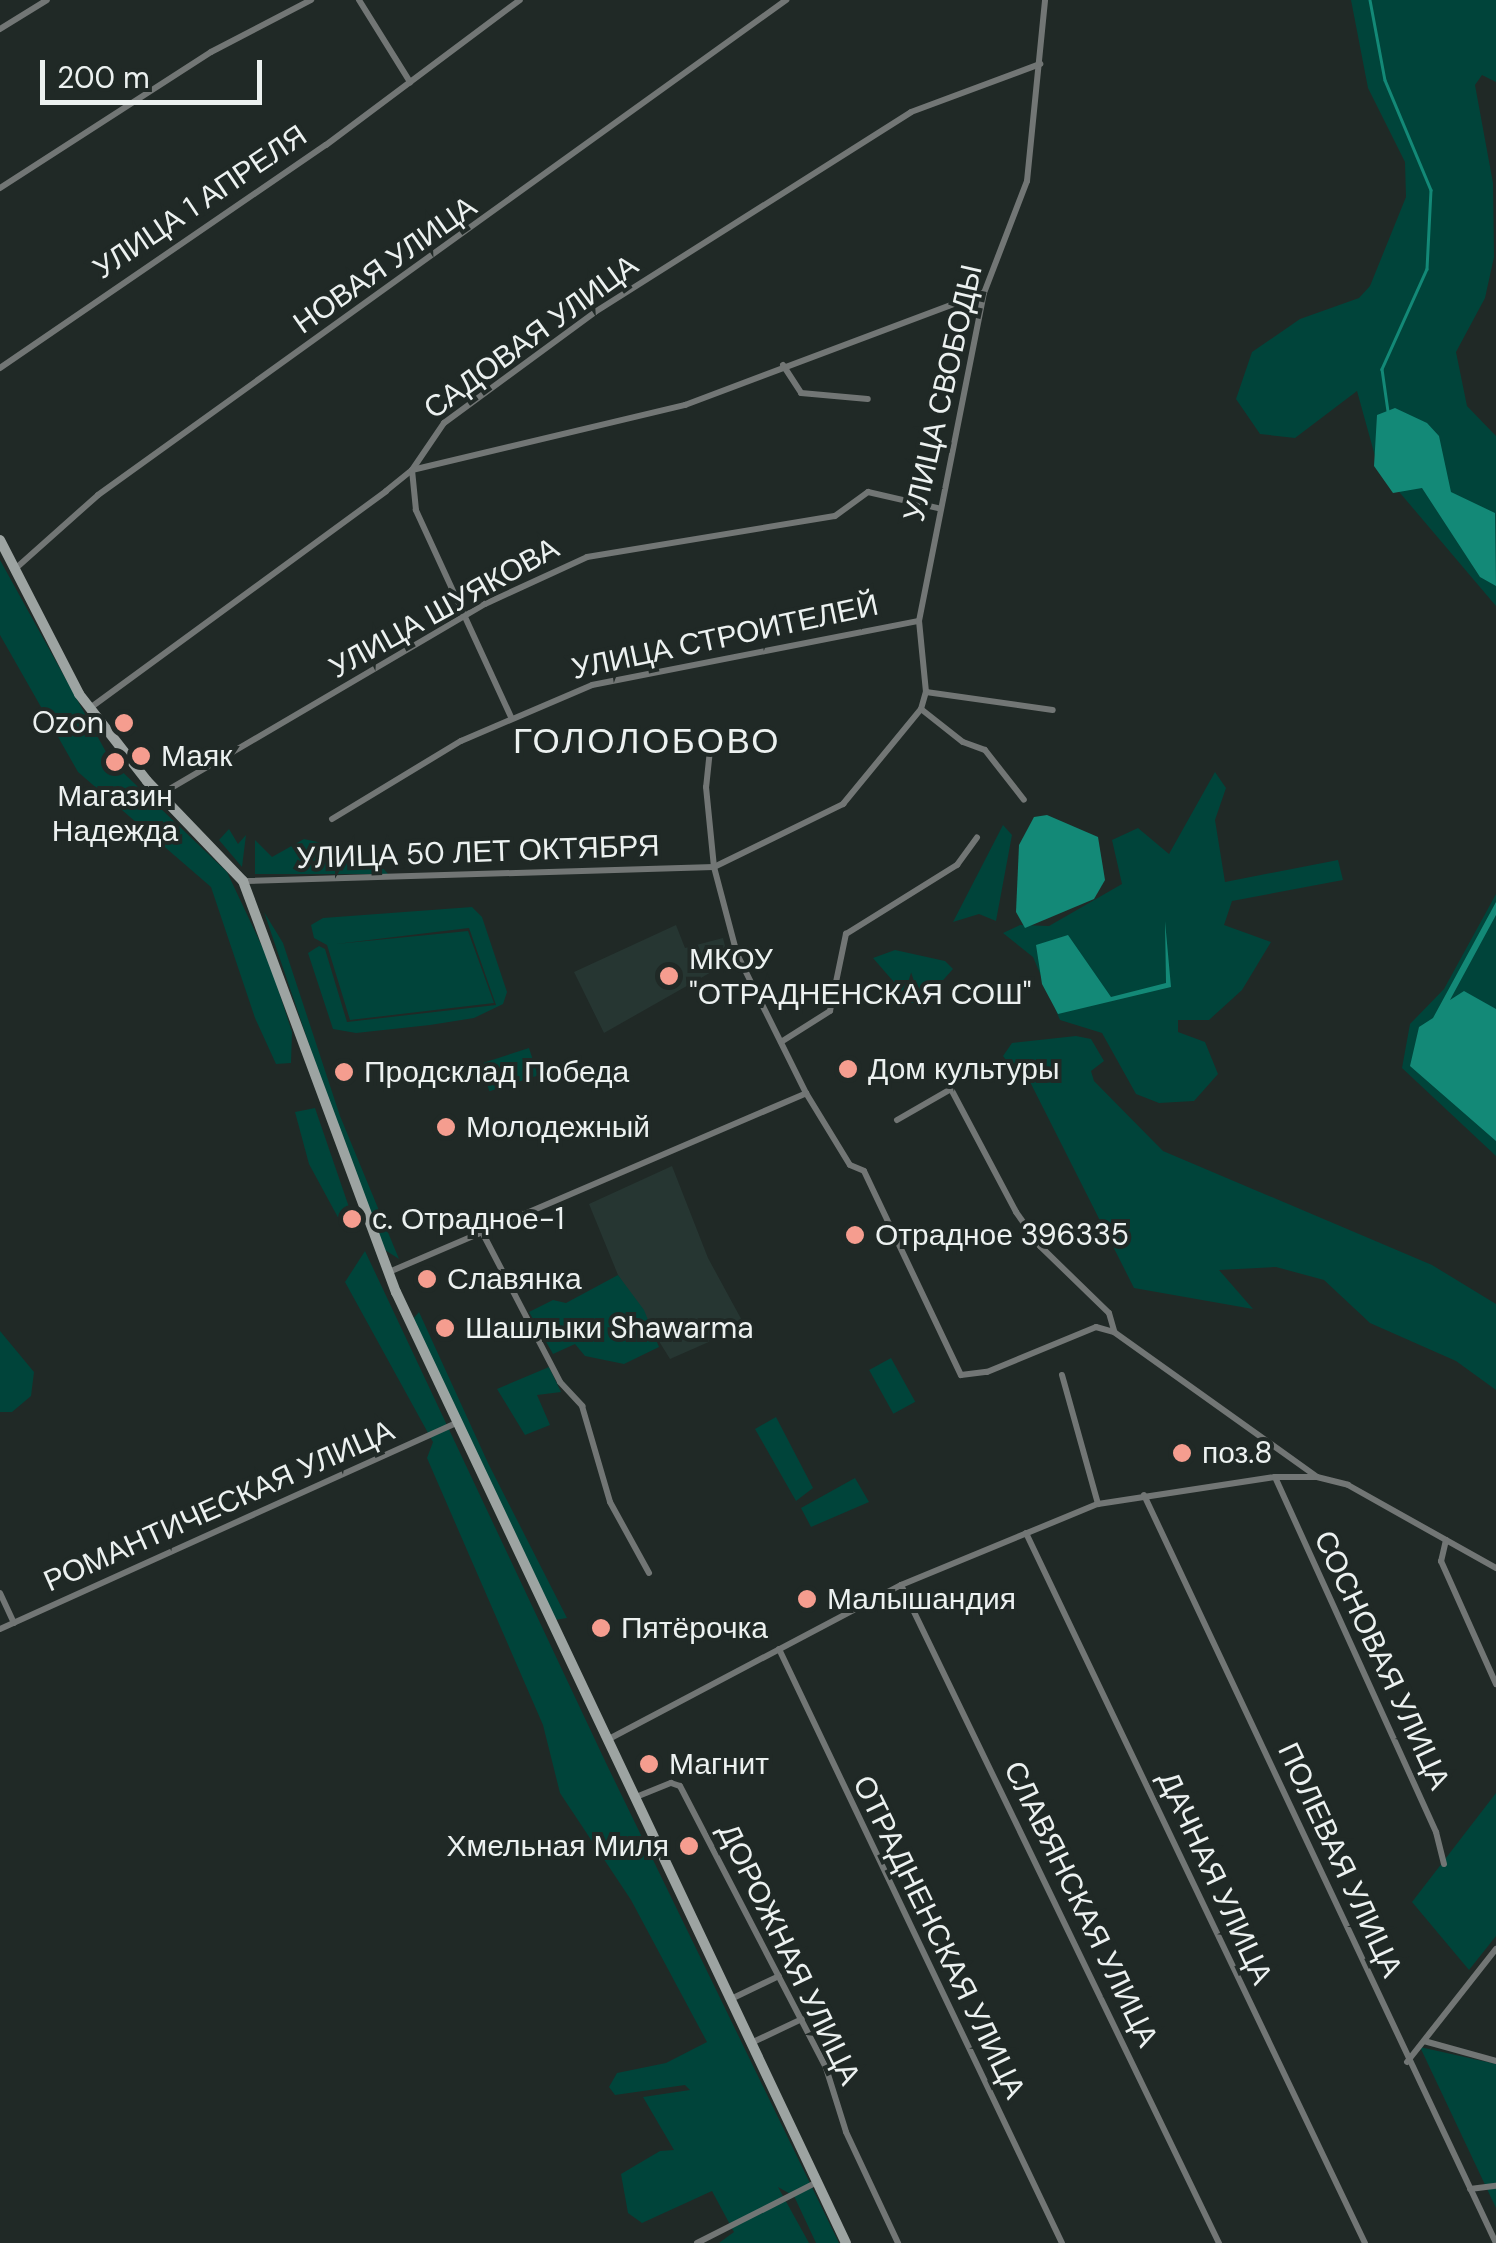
<!DOCTYPE html>
<html>
<head>
<meta charset="utf-8">
<style>
  body { margin:0 }
  #map { position:relative; width:1496px; height:2243px; overflow:hidden; background:#202926; font-family:"DM Sans",sans-serif }
  div>[style] { position:absolute }
  [style*='--x'] { left:calc(var(--x)*1px); top:calc(var(--y)*1px); width:calc(var(--w)*1px); rotate:calc(var(--a)*1deg) }
  .built>* { inset:0; background:#263632 }
  .green>* { inset:0; background:#00443a; transform-origin:0 0 }
  .water>* { inset:0; background:#138977 }
  .stream>* { height:2.5px; margin:-1.25px; padding:0 1.25px; transform-origin:1.25px; border-radius:1.25px; background:#138977 }
  .street>* { height:6px; margin:-3px; padding:0 3px; transform-origin:3px; border-radius:3px; background:#727675 }
  .secondary>* { height:10px; margin:-5px; padding:0 5px; transform-origin:5px; border-radius:5px; background:#9da4a2 }
  .dots>* { width:28px; height:28px; translate:-50% -50%; box-sizing:border-box; border:5px solid #202926; border-radius:50% }
  span { translate:-50% -50%; white-space:nowrap; text-align:center; line-height:1.15; -webkit-text-stroke:8px #202926; paint-order:stroke }
  .street-label { font-size:30px; color:#ecf1f0 }
  .poi-label { font-size:30px; color:#ecf1f0 }
  .right { translate:-100% -50%; text-align:right }
  .left { translate:0 -50%; text-align:left }
  .quarter-label { font-size:35px; color:#ecf1f0; letter-spacing:2.5px }
  .scale { position:absolute; left:40px; top:60px; width:222px; height:45px; box-sizing:border-box; border:5px solid #ecf1f0; border-top:0; padding-left:12px; font-size:30px; line-height:35px; white-space:nowrap; color:#ecf1f0; -webkit-text-stroke:8px #202926; paint-order:stroke }
</style>
</head>
<body>
<div id="map">
  <div class="built">
    <div style="clip-path:polygon(676px 925px,685px 948px,723px 938px,729px 962px,604px 1033px,574px 972px)"></div>
    <div style="clip-path:polygon(672px 1166px,708px 1258px,745px 1326px,670px 1359px,618px 1275px,589px 1204px)"></div>
  </div>
  <div class="green">
    <div style="clip-path:polygon(1351px 0,1496px 0,1496px 82px,1482px 75px,1475px 85px,1493px 183px,1494px 257px,1485px 298px,1456px 352px,1467px 406px,1496px 436px,1496px 606px,1378px 467px,1357px 391px,1295px 438px,1260px 434px,1236px 399px,1252px 352px,1300px 319px,1359px 298px,1370px 286px,1406px 197px,1405px 162px,1368px 88px)"></div>
    <div style="clip-path:polygon(0 560px,111px 761px,227px 872px,269px 961px,292px 1032px,291px 1063px,276px 1064px,255px 1018px,211px 887px,78px 772px,0 635px)"></div>
    <div style="clip-path:polygon(1215px 772px,1226px 788px,1215px 820px,1225px 882px,1338px 860px,1343px 880px,1232px 901px,1224px 925px,1271px 942px,1242px 990px,1209px 1020px,1178px 1020px,1178px 1032px,1205px 1042px,1218px 1074px,1194px 1101px,1159px 1103px,1136px 1094px,1102px 1033px,1060px 1020px,1033px 957px,1003px 933px,1020px 925px,1049px 926px,1122px 884px,1112px 840px,1138px 828px,1169px 854px)"></div>
    <div style="clip-path:polygon(1003px 825px,1012px 835px,996px 921px,979px 914px,953px 922px)"></div>
    <div style="clip-path:polygon(229px 829px,238px 844px,246px 835px,242px 867px,219px 840px)"></div>
    <div style="clip-path:polygon(304px 839px,335px 846px,350px 864px,376px 860px,388px 874px,255px 874px,255px 840px,272px 857px)"></div>
    <div style="clip-path:polygon(1496px 894px,1496px 1156px,1402px 1068px,1410px 1024px,1444px 989px)"></div>
    <div style="clip-path:polygon(472px 907px,482px 917px,507px 992px,503px 1004px,474px 1018px,430px 1025px,356px 1033px,333px 1029px,308px 953px,319px 946px,325px 949px,347px 1022px,496px 1005px,469px 928px,336px 944px,468px 931px,494px 1003px,350px 1020px,327px 945px,314px 938px,311px 925px,323px 918px)"></div>
    <div style="clip-path:polygon(264px 912px,283px 943px,340px 1116px,399px 1259px,385px 1250px,345px 1150px)"></div>
    <div style="clip-path:polygon(895px 950px,945px 961px,953px 969px,928px 997px,912px 1003px,873px 958px)"></div>
    <div style="clip-path:polygon(1076px 1036px,1091px 1039px,1104px 1061px,1091px 1071px,1094px 1081px,1163px 1151px,1432px 1265px,1496px 1304px,1496px 1390px,1456px 1361px,1370px 1323px,1324px 1280px,1276px 1267px,1219px 1270px,1253px 1309px,1134px 1288px,1023px 1068px,1012px 1068px,1003px 1056px,1012px 1043px)"></div>
    <div style="left:529px;top:1048px;width:29px;height:51px;rotate:72deg"></div>
    <div style="clip-path:polygon(315px 1108px,351px 1213px,341px 1223px,309px 1164px,295px 1112px)"></div>
    <div style="clip-path:polygon(365px 1251px,606px 1763px,839px 2243px,816px 2243px,794px 2196px,778px 2187px,809px 2243px,719px 2243px,734px 2232px,712px 2191px,642px 2223px,628px 2213px,621px 2174px,660px 2151px,674px 2150px,643px 2097px,690px 2090px,685px 2085px,615px 2095px,609px 2087px,617px 2073px,666px 2063px,707px 2042px,631px 1900px,560px 1793px,543px 1725px,427px 1458px,433px 1442px,345px 1282px)"></div>
    <div style="clip-path:polygon(618px 1275px,644px 1310px,659px 1347px,624px 1364px,585px 1356px,575px 1344px,553px 1354px,529px 1312px,553px 1300px,566px 1303px)"></div>
    <div style="clip-path:polygon(419px 1312px,488px 1463px,567px 1618px,555px 1620px,413px 1319px)"></div>
    <div style="clip-path:polygon(0 1331px,34px 1372px,31px 1396px,12px 1412px,0 1412px)"></div>
    <div style="left:891px;top:1358px;width:50px;height:25px;rotate:61deg"></div>
    <div style="clip-path:polygon(549px 1367px,561px 1392px,537px 1395px,550px 1425px,525px 1435px,497px 1389px)"></div>
    <div style="clip-path:polygon(776px 1417px,813px 1488px,796px 1501px,755px 1429px)"></div>
    <div style="clip-path:polygon(855px 1478px,869px 1502px,811px 1527px,801px 1508px)"></div>
    <div style="clip-path:polygon(1496px 1793px,1496px 1936px,1469px 1970px,1412px 1902px)"></div>
    <div style="clip-path:polygon(1420px 2047px,1496px 2064px,1496px 2208px)"></div>
  </div>
  <div class="water">
    <div style="clip-path:polygon(1395px 408px,1427px 423px,1439px 436px,1451px 492px,1495px 513px,1496px 586px,1480px 577px,1422px 488px,1393px 493px,1374px 466px,1377px 415px)"></div>
    <div style="clip-path:polygon(1047px 815px,1098px 837px,1105px 880px,1094px 899px,1025px 928px,1016px 912px,1019px 845px,1034px 817px)"></div>
    <div style="clip-path:polygon(1496px 902px,1496px 915px,1450px 1000px,1464px 991px,1496px 1009px,1496px 1141px,1410px 1066px,1419px 1027px,1433px 1018px)"></div>
    <div style="clip-path:polygon(1165px 921px,1171px 987px,1058px 1014px,1042px 984px,1036px 945px,1068px 935px,1111px 997px,1166px 983px)"></div>
  </div>
  <div class="stream">
    <div style="--x:1370;--y:0;--w:81;--a:79.4"></div>
    <div style="--x:1385;--y:80;--w:119;--a:67.3"></div>
    <div style="--x:1431;--y:190;--w:79;--a:92.9"></div>
    <div style="--x:1427;--y:269;--w:110;--a:114.2"></div>
    <div style="--x:1382;--y:369;--w:42;--a:81.9"></div>
  </div>
  <div class="street">
    <div style="--x:359;--y:0;--w:97;--a:58.1"></div>
    <div style="--x:0;--y:29;--w:55;--a:-31.7"></div>
    <div style="--x:0;--y:188;--w:251;--a:-32.8"></div>
    <div style="--x:211;--y:52;--w:113;--a:-27.5"></div>
    <div style="--x:783;--y:365;--w:33;--a:57"></div>
    <div style="--x:801;--y:393;--w:67;--a:5.1"></div>
    <div style="--x:0;--y:368;--w:395;--a:-34.4"></div>
    <div style="--x:326;--y:145;--w:242;--a:-36.8"></div>
    <div style="--x:15;--y:569;--w:111;--a:-41.7"></div>
    <div style="--x:98;--y:495;--w:848;--a:-35.73"></div>
    <div style="--x:926;--y:692;--w:128;--a:8.1"></div>
    <div style="--x:90;--y:708;--w:367;--a:-36.2"></div>
    <div style="--x:386;--y:491;--w:33;--a:-39"></div>
    <div style="--x:412;--y:470;--w:57;--a:-55.8"></div>
    <div style="--x:444;--y:423;--w:187;--a:-36.3"></div>
    <div style="--x:595;--y:312;--w:374;--a:-32.3"></div>
    <div style="--x:911;--y:112;--w:138;--a:-20.4"></div>
    <div style="--x:921;--y:709;--w:53;--a:38.2"></div>
    <div style="--x:963;--y:742;--w:23;--a:20"></div>
    <div style="--x:985;--y:750;--w:63;--a:52"></div>
    <div style="--x:511;--y:717;--w:228;--a:-114.7"></div>
    <div style="--x:416;--y:510;--w:40;--a:-95.7"></div>
    <div style="--x:412;--y:470;--w:281;--a:-13.4"></div>
    <div style="--x:685;--y:405;--w:318;--a:-20.6"></div>
    <div style="--x:710;--y:750;--w:37;--a:96"></div>
    <div style="--x:706;--y:787;--w:80;--a:84.3"></div>
    <div style="--x:714;--y:867;--w:90;--a:75.2"></div>
    <div style="--x:737;--y:954;--w:155;--a:63.6"></div>
    <div style="--x:806;--y:1093;--w:84;--a:58.6"></div>
    <div style="--x:850;--y:1165;--w:15;--a:23"></div>
    <div style="--x:864;--y:1171;--w:226;--a:64.6"></div>
    <div style="--x:961;--y:1375;--w:26;--a:-7"></div>
    <div style="--x:987;--y:1372;--w:118;--a:-22.4"></div>
    <div style="--x:1096;--y:1327;--w:19;--a:16"></div>
    <div style="--x:1114;--y:1332;--w:249;--a:35.5"></div>
    <div style="--x:161;--y:794;--w:376;--a:-30.4"></div>
    <div style="--x:485;--y:604;--w:112;--a:-24.7"></div>
    <div style="--x:587;--y:557;--w:251;--a:-9.4"></div>
    <div style="--x:835;--y:516;--w:41;--a:-36"></div>
    <div style="--x:868;--y:492;--w:72;--a:12.9"></div>
    <div style="--x:332;--y:819;--w:151;--a:-31.2"></div>
    <div style="--x:461;--y:741;--w:142;--a:-23.1"></div>
    <div style="--x:592;--y:685;--w:333;--a:-11.1"></div>
    <div style="--x:244;--y:881;--w:470;--a:-1.7"></div>
    <div style="--x:714;--y:867;--w:144;--a:-26"></div>
    <div style="--x:843;--y:804;--w:123;--a:-50.6"></div>
    <div style="--x:921;--y:709;--w:18;--a:-74"></div>
    <div style="--x:926;--y:692;--w:71;--a:-95.6"></div>
    <div style="--x:919;--y:621;--w:334;--a:-78.8"></div>
    <div style="--x:984;--y:293;--w:120;--a:-69"></div>
    <div style="--x:1027;--y:181;--w:182;--a:-84.3"></div>
    <div style="--x:781;--y:1042;--w:58;--a:-32.3"></div>
    <div style="--x:830;--y:1011;--w:79;--a:-78.3"></div>
    <div style="--x:846;--y:934;--w:131;--a:-31.9"></div>
    <div style="--x:957;--y:865;--w:34;--a:-54"></div>
    <div style="--x:897;--y:1120;--w:62;--a:-29.9"></div>
    <div style="--x:951;--y:1089;--w:139;--a:62.1"></div>
    <div style="--x:1016;--y:1212;--w:42;--a:54.8"></div>
    <div style="--x:1040;--y:1246;--w:96;--a:44.2"></div>
    <div style="--x:1109;--y:1313;--w:19;--a:74"></div>
    <div style="--x:481;--y:1230;--w:171;--a:62.5"></div>
    <div style="--x:560;--y:1382;--w:33;--a:47"></div>
    <div style="--x:582;--y:1406;--w:100;--a:73.7"></div>
    <div style="--x:610;--y:1502;--w:81;--a:61.2"></div>
    <div style="--x:389;--y:1272;--w:454;--a:-23.2"></div>
    <div style="--x:1062;--y:1375;--w:134;--a:74.4"></div>
    <div style="--x:1275;--y:1477;--w:390;--a:65.6"></div>
    <div style="--x:1436;--y:1832;--w:33;--a:76"></div>
    <div style="--x:1144;--y:1495;--w:827;--a:64.8"></div>
    <div style="--x:1026;--y:1533;--w:787;--a:64.48"></div>
    <div style="--x:1446;--y:1540;--w:22;--a:103"></div>
    <div style="--x:1441;--y:1561;--w:135;--a:65.9"></div>
    <div style="--x:901;--y:1585;--w:731;--a:64.21"></div>
    <div style="--x:0;--y:1593;--w:33;--a:65"></div>
    <div style="--x:0;--y:1629;--w:500;--a:-24.31"></div>
    <div style="--x:779;--y:1649;--w:658;--a:64.53"></div>
    <div style="--x:607;--y:1740;--w:332;--a:-27.8"></div>
    <div style="--x:901;--y:1585;--w:213;--a:-22.4"></div>
    <div style="--x:1098;--y:1504;--w:179;--a:-8.7"></div>
    <div style="--x:1275;--y:1477;--w:42;--a:0"></div>
    <div style="--x:1317;--y:1477;--w:32;--a:14"></div>
    <div style="--x:1348;--y:1485;--w:170;--a:29.3"></div>
    <div style="--x:636;--y:1797;--w:38;--a:-22"></div>
    <div style="--x:671;--y:1783;--w:9;--a:18"></div>
    <div style="--x:680;--y:1786;--w:318;--a:62.6"></div>
    <div style="--x:826;--y:2068;--w:67;--a:72.6"></div>
    <div style="--x:846;--y:2132;--w:123;--a:64.9"></div>
    <div style="--x:731;--y:1999;--w:53;--a:-25.6"></div>
    <div style="--x:1424;--y:2041;--w:75;--a:15.5"></div>
    <div style="--x:751;--y:2043;--w:56;--a:-25.2"></div>
    <div style="--x:1407;--y:2062;--w:144;--a:-51.8"></div>
    <div style="--x:1470;--y:2189;--w:26;--a:-7"></div>
    <div style="--x:697;--y:2243;--w:135;--a:-26.9"></div>
  </div>
  <div class="secondary">
    <div style="--x:0;--y:540;--w:173;--a:62.8"></div>
    <div style="--x:79;--y:694;--w:110;--a:52"></div>
    <div style="--x:147;--y:781;--w:139;--a:46.2"></div>
    <div style="--x:243;--y:881;--w:439;--a:69.6"></div>
    <div style="--x:396;--y:1292;--w:1052;--a:64.68"></div>
  </div>
  <div class="dots">
    <div style="left:124px;top:723px;background:#f59d8f"></div>
    <div style="left:141px;top:756px;background:#f59d8f"></div>
    <div style="left:115px;top:762px;background:#f59d8f"></div>
    <div style="left:669px;top:976px;background:#f59d8f"></div>
    <div style="left:848px;top:1069px;background:#f59d8f"></div>
    <div style="left:344px;top:1072px;background:#f59d8f"></div>
    <div style="left:446px;top:1127px;background:#f59d8f"></div>
    <div style="left:352px;top:1219px;background:#f59d8f"></div>
    <div style="left:855px;top:1235px;background:#f59d8f"></div>
    <div style="left:427px;top:1279px;background:#f59d8f"></div>
    <div style="left:445px;top:1328px;background:#f59d8f"></div>
    <div style="left:1182px;top:1453px;background:#f59d8f"></div>
    <div style="left:807px;top:1599px;background:#f59d8f"></div>
    <div style="left:601px;top:1628px;background:#f59d8f"></div>
    <div style="left:649px;top:1764px;background:#f59d8f"></div>
    <div style="left:689px;top:1846px;background:#f59d8f"></div>
  </div>
  <div class="street-label">
    <span style="left:200px;top:202px;rotate:-34deg">УЛИЦА 1 АПРЕЛЯ</span>
    <span style="left:385px;top:265px;rotate:-35deg">НОВАЯ УЛИЦА</span>
    <span style="left:531px;top:337px;rotate:-36deg">САДОВАЯ УЛИЦА</span>
    <span style="left:943px;top:393px;rotate:-77deg">УЛИЦА СВОБОДЫ</span>
    <span style="left:444px;top:608px;rotate:-29deg">УЛИЦА ШУЯКОВА</span>
    <span style="left:725px;top:637px;rotate:-12deg">УЛИЦА СТРОИТЕЛЕЙ</span>
    <span style="left:478px;top:852px;rotate:-2deg">УЛИЦА 50 ЛЕТ ОКТЯБРЯ</span>
    <span style="left:219px;top:1506px;rotate:-24deg">РОМАНТИЧЕСКАЯ УЛИЦА</span>
    <span style="left:1382px;top:1660px;rotate:65deg">СОСНОВАЯ УЛИЦА</span>
    <span style="left:1340px;top:1860px;rotate:65deg">ПОЛЕВАЯ УЛИЦА</span>
    <span style="left:1215px;top:1878px;rotate:65deg">ДАЧНАЯ УЛИЦА</span>
    <span style="left:1081px;top:1904px;rotate:64deg">СЛАВЯНСКАЯ УЛИЦА</span>
    <span style="left:939px;top:1937px;rotate:64deg">ОТРАДНЕНСКАЯ УЛИЦА</span>
    <span style="left:789px;top:1954px;rotate:64deg">ДОРОЖНАЯ УЛИЦА</span>
  </div>
  <div class="poi-label">
    <span class="right" style="left:104px;top:723px">Ozon</span>
    <span class="left" style="left:161px;top:756px">Маяк</span>
    <span style="left:115px;top:813px">Магазин<br>Надежда</span>
    <span class="left" style="left:689px;top:976px">МКОУ<br>"ОТРАДНЕНСКАЯ СОШ"</span>
    <span class="left" style="left:868px;top:1069px">Дом культуры</span>
    <span class="left" style="left:364px;top:1072px">Продсклад Победа</span>
    <span class="left" style="left:466px;top:1127px">Молодежный</span>
    <span class="left" style="left:372px;top:1219px">с. Отрадное-1</span>
    <span class="left" style="left:875px;top:1235px">Отрадное 396335</span>
    <span class="left" style="left:447px;top:1279px">Славянка</span>
    <span class="left" style="left:465px;top:1328px">Шашлыки Shawarma</span>
    <span class="left" style="left:1202px;top:1453px">поз.8</span>
    <span class="left" style="left:827px;top:1599px">Малышандия</span>
    <span class="left" style="left:621px;top:1628px">Пятёрочка</span>
    <span class="left" style="left:669px;top:1764px">Магнит</span>
    <span class="right" style="left:669px;top:1846px">Хмельная Миля</span>
  </div>
  <div class="quarter-label">
    <span style="left:647px;top:741px">ГОЛОЛОБОВО</span>
  </div>
  <div class="scale">200 m</div>
</div>
</body>
</html>
